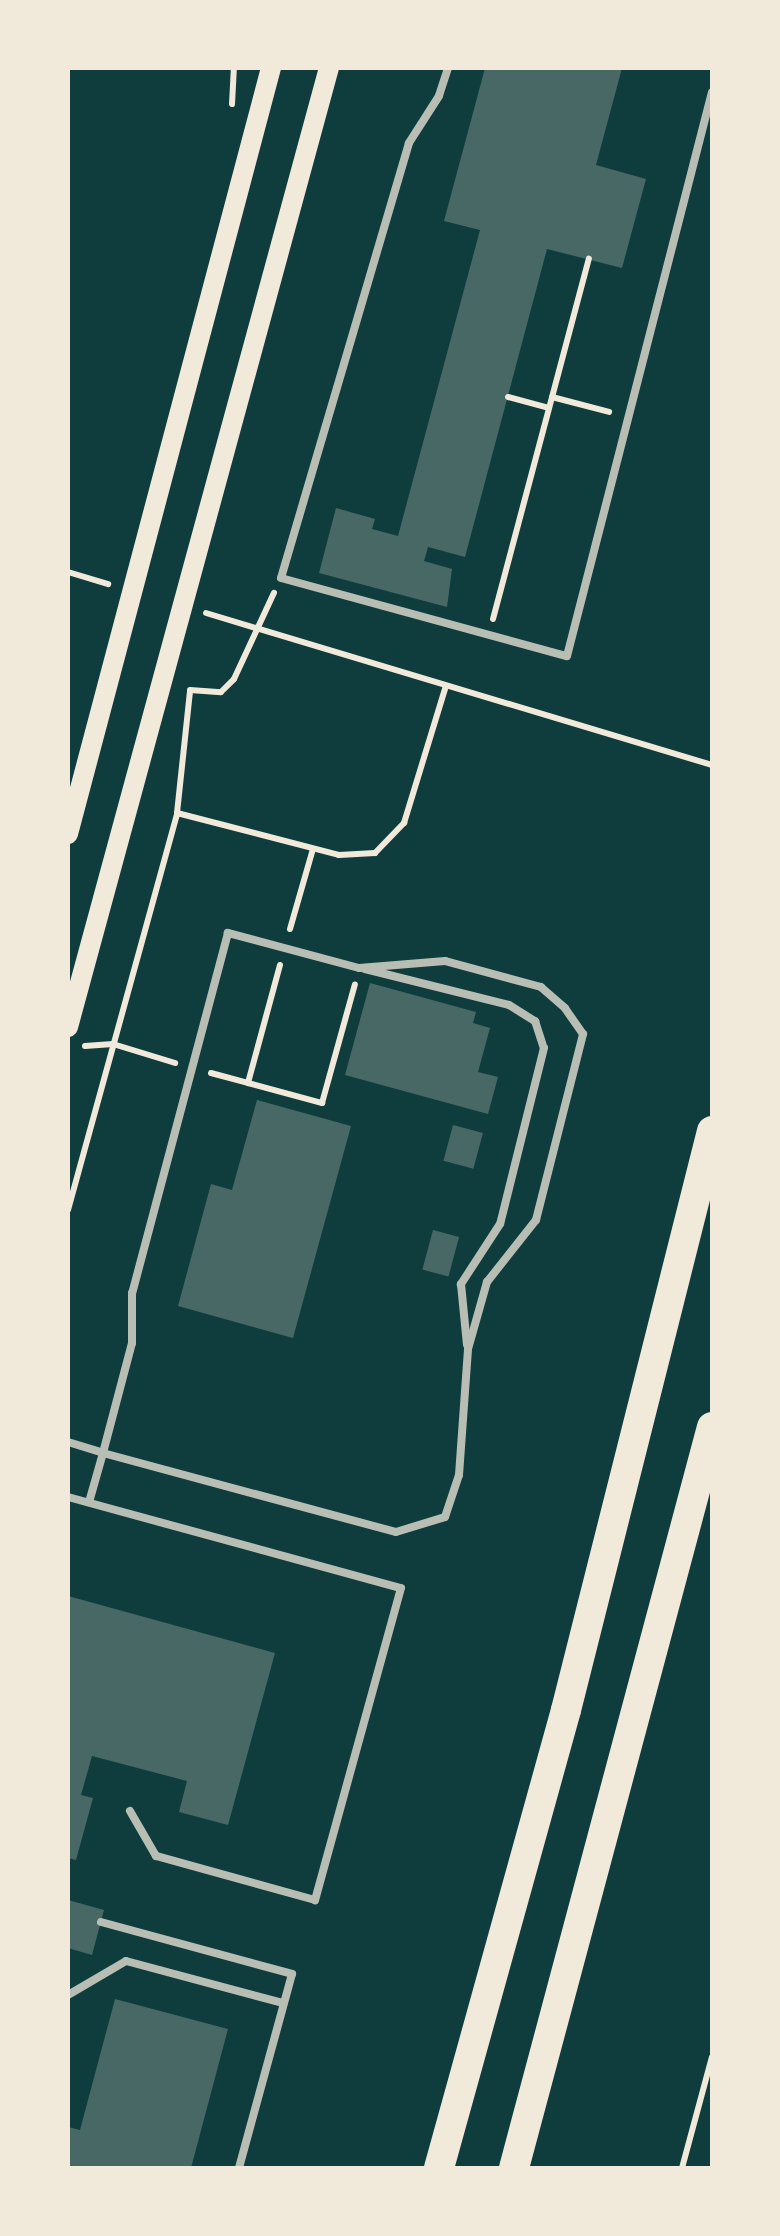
<!DOCTYPE html>
<html>
<head>
<meta charset="utf-8">
<style>
  body { margin:0 }
  #map { position:relative; width:780px; height:2236px; overflow:hidden; background:#0f3d3e; font-family:"PT Sans",sans-serif }
  div>[style] { position:absolute }
  [style*='--x'] { left:calc(var(--x)*1px); top:calc(var(--y)*1px); width:calc(var(--w)*1px); rotate:calc(var(--a)*1deg) }
  .building>* { inset:0; background:#486865; transform-origin:0 0 }
  .path>* { height:6px; margin:-3px; padding:0 3px; transform-origin:3px; border-radius:3px; background:#f1e9da }
  .service>* { height:8px; margin:-4px; padding:0 4px; transform-origin:4px; border-radius:4px; background:#b8beb3 }
  .secondary>* { height:20px; margin:-10px; padding:0 10px; transform-origin:10px; border-radius:10px; background:#f1e9da }
  .motorway>* { height:30px; margin:-15px; padding:0 15px; transform-origin:15px; border-radius:15px; background:#f1e9da }
  span { translate:-50% -50%; white-space:nowrap; text-align:center; line-height:1.15; -webkit-text-stroke:10px #f1e9da; paint-order:stroke }
  .frame { position:absolute; inset:0; border:70px solid #f1e9da; pointer-events:none }
</style>
</head>
<body>
<div id="map">
  <div class="building">
    <div style="clip-path:polygon(485px 68px,622px 68px,596px 165px,646px 179px,622px 268px,547px 249px,465px 557px,428px 547px,424px 561px,452px 569px,447px 607px,319px 573px,336px 508px,375px 519px,372px 529px,398px 536px,480px 230px,444px 221px)"></div>
    <div style="clip-path:polygon(370px 983px,476px 1012px,473px 1023px,490px 1028px,478px 1072px,498px 1077px,488px 1114px,345px 1075px)"></div>
    <div style="clip-path:polygon(257px 1100px,351px 1126px,293px 1338px,178px 1306px,211px 1184px,232px 1190px)"></div>
    <div style="left:453px;top:1125px;width:31px;height:37px;rotate:15deg"></div>
    <div style="left:433px;top:1230px;width:27px;height:41px;rotate:15deg"></div>
    <div style="clip-path:polygon(68px 1596px,275px 1653px,228px 1825px,179px 1812px,187px 1781px,92px 1756px,81px 1795px,93px 1798px,76px 1860px,68px 1858px)"></div>
    <div style="clip-path:polygon(68px 1900px,104px 1910px,92px 1955px,68px 1948px)"></div>
    <div style="clip-path:polygon(115px 1999px,228px 2029px,191px 2168px,68px 2168px,68px 2127px,80px 2130px)"></div>
  </div>
  <div class="path">
    <div style="--x:232;--y:104;--w:36;--a:-87"></div>
    <div style="--x:508;--y:397;--w:42;--a:15"></div>
    <div style="--x:552;--y:397;--w:59;--a:14.7"></div>
    <div style="--x:68;--y:572;--w:42;--a:16.7"></div>
    <div style="--x:206;--y:613;--w:528;--a:16.72"></div>
    <div style="--x:493;--y:619;--w:373;--a:-75.1"></div>
    <div style="--x:190;--y:690;--w:31;--a:4"></div>
    <div style="--x:221;--y:692;--w:18;--a:-45"></div>
    <div style="--x:234;--y:679;--w:95;--a:-65.1"></div>
    <div style="--x:177;--y:813;--w:167;--a:14.5"></div>
    <div style="--x:339;--y:855;--w:36;--a:-3"></div>
    <div style="--x:375;--y:853;--w:42;--a:-46"></div>
    <div style="--x:404;--y:823;--w:143;--a:-73"></div>
    <div style="--x:290;--y:929;--w:83;--a:-74"></div>
    <div style="--x:280;--y:965;--w:122;--a:105.2"></div>
    <div style="--x:248;--y:1083;--w:77;--a:15.1"></div>
    <div style="--x:322;--y:1103;--w:123;--a:-74.5"></div>
    <div style="--x:85;--y:1046;--w:28;--a:-4"></div>
    <div style="--x:113;--y:1044;--w:65;--a:17"></div>
    <div style="--x:211;--y:1073;--w:38;--a:15"></div>
    <div style="--x:68;--y:1210;--w:412;--a:-74.6"></div>
    <div style="--x:177;--y:813;--w:122;--a:-83.9"></div>
    <div style="--x:682;--y:2168;--w:115;--a:-74.9"></div>
  </div>
  <div class="service">
    <div style="--x:448;--y:68;--w:29;--a:108"></div>
    <div style="--x:439;--y:96;--w:56;--a:122.6"></div>
    <div style="--x:409;--y:143;--w:453;--a:106.4"></div>
    <div style="--x:281;--y:578;--w:296;--a:15.3"></div>
    <div style="--x:567;--y:656;--w:582;--a:-75.58"></div>
    <div style="--x:365;--y:969;--w:148;--a:14"></div>
    <div style="--x:509;--y:1005;--w:31;--a:32"></div>
    <div style="--x:535;--y:1021;--w:28;--a:72"></div>
    <div style="--x:544;--y:1048;--w:181;--a:104"></div>
    <div style="--x:500;--y:1224;--w:72;--a:123"></div>
    <div style="--x:461;--y:1284;--w:61;--a:84.4"></div>
    <div style="--x:68;--y:1442;--w:37;--a:17"></div>
    <div style="--x:103;--y:1453;--w:303;--a:15.1"></div>
    <div style="--x:396;--y:1532;--w:51;--a:-17"></div>
    <div style="--x:445;--y:1517;--w:44;--a:-71.6"></div>
    <div style="--x:459;--y:1475;--w:126;--a:-85.9"></div>
    <div style="--x:468;--y:1349;--w:70;--a:-74.2"></div>
    <div style="--x:487;--y:1282;--w:79;--a:-51.7"></div>
    <div style="--x:536;--y:1220;--w:192;--a:-75.8"></div>
    <div style="--x:583;--y:1034;--w:32;--a:-125"></div>
    <div style="--x:565;--y:1008;--w:32;--a:-139"></div>
    <div style="--x:541;--y:987;--w:99;--a:-164.8"></div>
    <div style="--x:445;--y:961;--w:86;--a:175.3"></div>
    <div style="--x:359;--y:968;--w:136;--a:-165"></div>
    <div style="--x:228;--y:933;--w:373;--a:104.9"></div>
    <div style="--x:132;--y:1293;--w:50;--a:90"></div>
    <div style="--x:132;--y:1343;--w:114;--a:104.8"></div>
    <div style="--x:103;--y:1453;--w:51;--a:105.9"></div>
    <div style="--x:68;--y:1497;--w:345;--a:15.3"></div>
    <div style="--x:401;--y:1588;--w:324;--a:105.4"></div>
    <div style="--x:315;--y:1900;--w:165;--a:-164.5"></div>
    <div style="--x:156;--y:1856;--w:52;--a:-120"></div>
    <div style="--x:101;--y:1922;--w:198;--a:15.2"></div>
    <div style="--x:292;--y:1974;--w:201;--a:105.3"></div>
    <div style="--x:68;--y:1995;--w:67;--a:-30.4"></div>
    <div style="--x:126;--y:1961;--w:163;--a:15"></div>
  </div>
  <div class="secondary">
    <div style="--x:68;--y:834;--w:792;--a:-75.16"></div>
    <div style="--x:68;--y:1027;--w:994;--a:-74.78"></div>
  </div>
  <div class="motorway">
    <div style="--x:439;--y:2168;--w:475;--a:-74.5"></div>
    <div style="--x:566;--y:1710;--w:597;--a:-75.85"></div>
    <div style="--x:514;--y:2168;--w:767;--a:-75.04"></div>
  </div>
  <div class="frame"></div>
</div>
</body>
</html>
